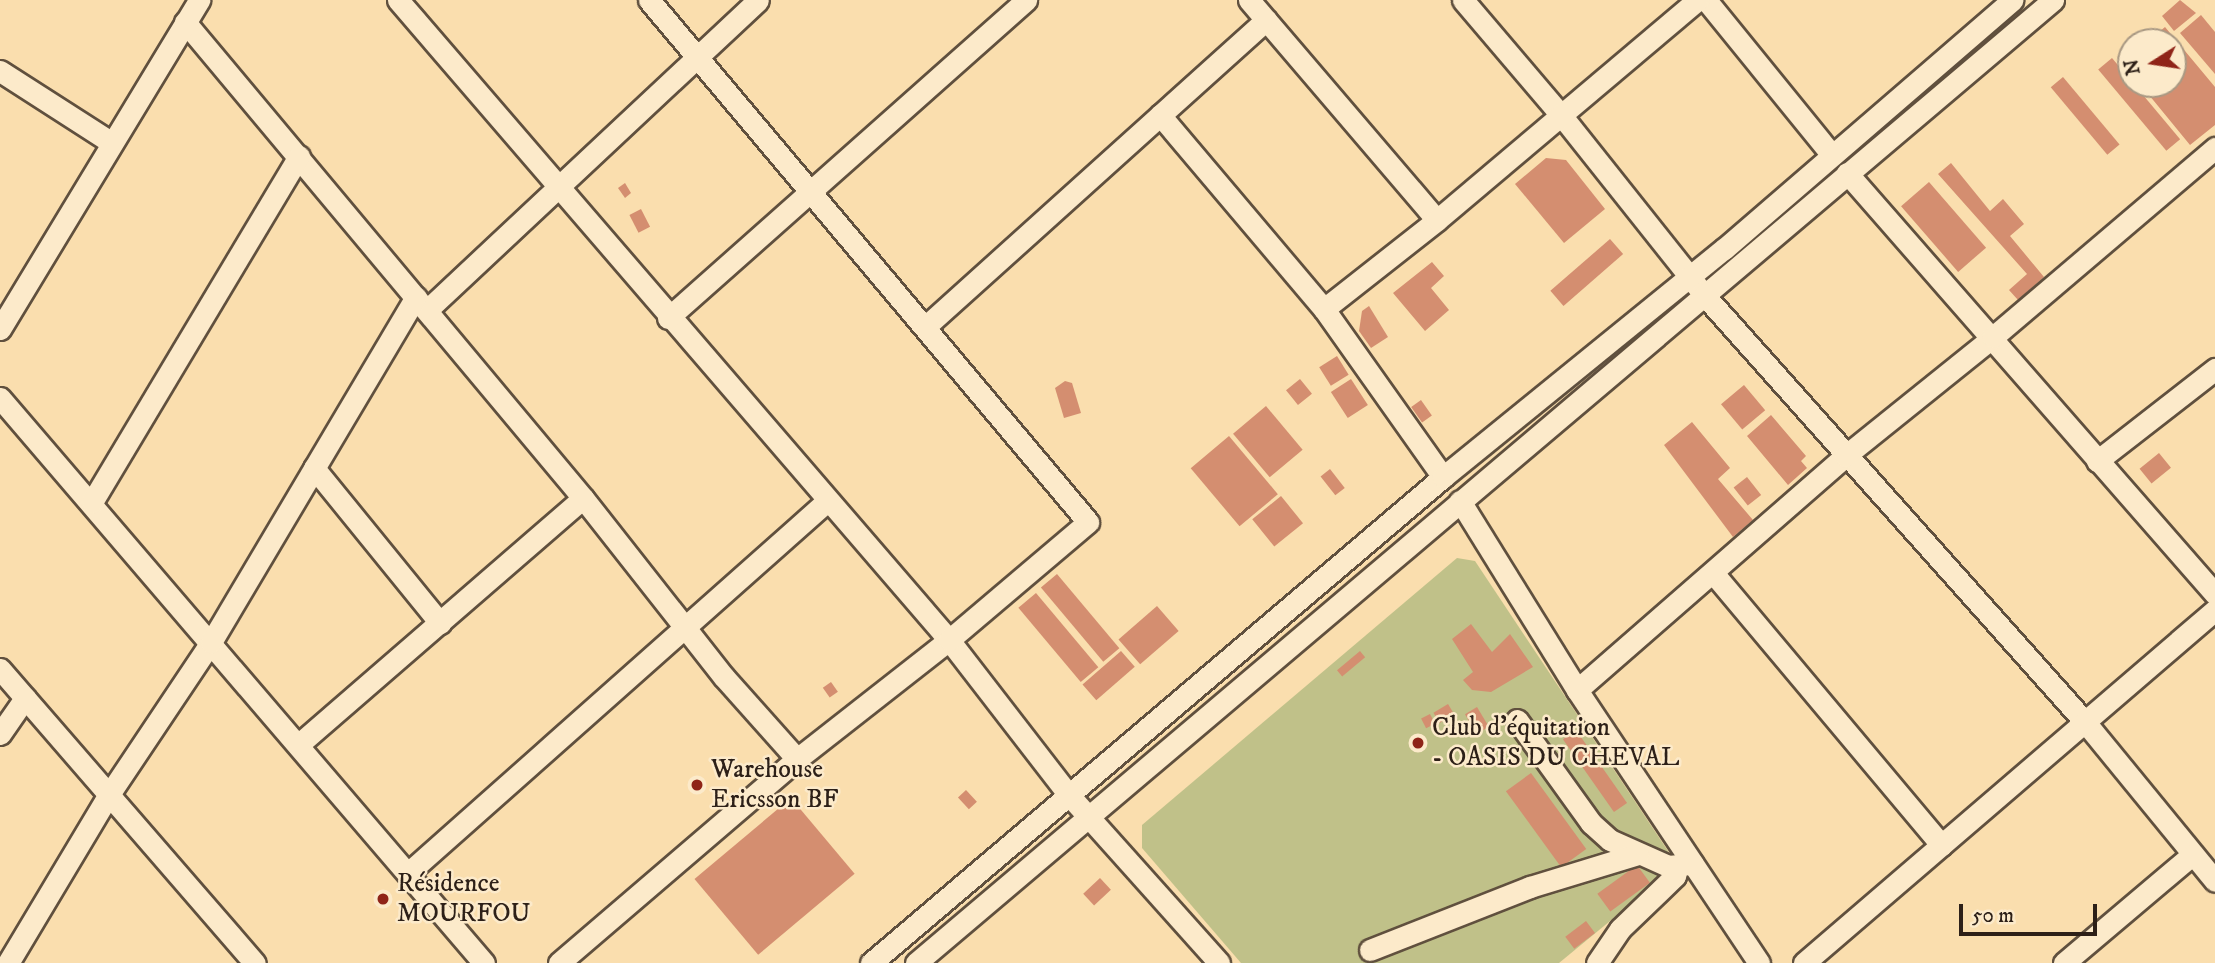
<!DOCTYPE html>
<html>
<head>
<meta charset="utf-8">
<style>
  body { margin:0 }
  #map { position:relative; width:2215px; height:963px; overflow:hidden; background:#fadeae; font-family:"IM FELL DW Pica",serif }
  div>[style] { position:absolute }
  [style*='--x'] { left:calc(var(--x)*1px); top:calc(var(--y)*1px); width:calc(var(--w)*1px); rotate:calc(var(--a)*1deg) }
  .green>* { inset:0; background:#c0c189 }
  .building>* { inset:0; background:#d48e70; transform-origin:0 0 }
  .roads { filter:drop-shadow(2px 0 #60503e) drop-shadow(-2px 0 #60503e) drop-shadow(0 2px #60503e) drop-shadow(0 -2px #60503e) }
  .minor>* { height:21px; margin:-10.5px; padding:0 10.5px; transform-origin:10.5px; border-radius:10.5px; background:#fceaca }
  .dots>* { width:19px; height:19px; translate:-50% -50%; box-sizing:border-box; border:4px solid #fceaca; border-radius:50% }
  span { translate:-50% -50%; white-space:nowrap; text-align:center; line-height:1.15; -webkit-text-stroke:5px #fceaca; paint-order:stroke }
  .poi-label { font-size:26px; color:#2d2018 }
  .left { translate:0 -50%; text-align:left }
  .north { position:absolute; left:2117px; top:28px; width:70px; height:70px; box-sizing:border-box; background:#fceaca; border:2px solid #a99983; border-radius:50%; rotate:258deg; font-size:19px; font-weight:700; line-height:28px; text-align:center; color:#2d2018 }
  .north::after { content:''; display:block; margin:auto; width:24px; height:32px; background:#8f2418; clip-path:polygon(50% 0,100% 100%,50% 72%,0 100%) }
  .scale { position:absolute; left:1959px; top:904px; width:138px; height:32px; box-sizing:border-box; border:4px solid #2d2018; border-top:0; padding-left:9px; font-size:21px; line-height:24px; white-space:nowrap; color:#2d2018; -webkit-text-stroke:5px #fceaca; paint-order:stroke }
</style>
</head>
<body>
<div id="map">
  <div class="green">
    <div style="clip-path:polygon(1457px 558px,1475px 561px,1670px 854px,1666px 875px,1559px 963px,1241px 963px,1142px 848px,1142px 825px)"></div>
  </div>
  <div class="building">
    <div style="clip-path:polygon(2180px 0,2196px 13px,2174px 31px,2162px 16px)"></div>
    <div style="clip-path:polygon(2201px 15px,2215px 32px,2215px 74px,2180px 33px)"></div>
    <div style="clip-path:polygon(2165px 27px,2215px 87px,2215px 125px,2190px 145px,2140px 84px,2173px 84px,2173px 42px,2147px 42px)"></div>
    <div style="clip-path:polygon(2131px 55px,2131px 73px,2122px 63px)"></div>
    <div style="left:2112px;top:58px;width:106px;height:18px;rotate:50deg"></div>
    <div style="left:2063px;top:77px;width:88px;height:16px;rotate:50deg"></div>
    <div style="clip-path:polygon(1546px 158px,1566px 160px,1605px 209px,1564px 243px,1515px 184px)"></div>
    <div style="clip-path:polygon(1951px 163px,1990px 211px,2003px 199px,2024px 224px,2010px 236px,2044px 277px,2018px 300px,2009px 290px,2027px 274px,1938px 174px)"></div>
    <div style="left:1929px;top:182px;width:87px;height:37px;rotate:49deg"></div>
    <div style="clip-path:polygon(625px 183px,631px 193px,625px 198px,618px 188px)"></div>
    <div style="left:641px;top:209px;width:20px;height:13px;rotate:63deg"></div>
    <div style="left:1610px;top:239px;width:20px;height:79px;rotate:49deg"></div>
    <div style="clip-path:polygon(1432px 262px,1444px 276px,1431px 288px,1449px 310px,1425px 331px,1393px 293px)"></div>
    <div style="clip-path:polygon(1369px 306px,1388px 337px,1371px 348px,1359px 331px,1362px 311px)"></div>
    <div style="left:1337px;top:356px;width:22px;height:21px;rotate:58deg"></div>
    <div style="left:1300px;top:379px;width:19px;height:18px;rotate:51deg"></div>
    <div style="left:1351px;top:379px;width:31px;height:24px;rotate:57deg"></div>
    <div style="clip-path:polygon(1065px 381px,1072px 383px,1081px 413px,1064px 418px,1055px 388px)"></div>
    <div style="left:1744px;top:385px;width:33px;height:30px;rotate:50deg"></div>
    <div style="left:1421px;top:400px;width:19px;height:12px;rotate:55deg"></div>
    <div style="left:1266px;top:406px;width:57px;height:43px;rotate:50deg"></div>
    <div style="clip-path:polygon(1771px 415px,1806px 456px,1801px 461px,1807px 468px,1788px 485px,1747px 436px)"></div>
    <div style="clip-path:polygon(1692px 422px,1730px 468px,1718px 479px,1753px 520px,1733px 537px,1664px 445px)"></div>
    <div style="left:1229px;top:436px;width:76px;height:50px;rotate:50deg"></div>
    <div style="left:2159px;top:453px;width:19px;height:25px;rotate:51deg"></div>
    <div style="left:1330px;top:469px;width:24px;height:12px;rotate:52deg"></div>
    <div style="left:1747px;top:477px;width:23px;height:17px;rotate:52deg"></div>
    <div style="left:1281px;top:496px;width:35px;height:37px;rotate:51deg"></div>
    <div style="left:1057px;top:574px;width:97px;height:21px;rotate:50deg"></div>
    <div style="left:1036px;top:593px;width:97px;height:23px;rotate:50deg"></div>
    <div style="left:1157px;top:606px;width:33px;height:51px;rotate:49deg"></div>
    <div style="clip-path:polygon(1471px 624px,1492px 652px,1510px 634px,1533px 667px,1491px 692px,1472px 690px,1463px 680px,1473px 672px,1452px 639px)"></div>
    <div style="left:1121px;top:651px;width:21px;height:51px;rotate:49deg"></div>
    <div style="left:1360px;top:651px;width:8px;height:30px;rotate:50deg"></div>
    <div style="left:831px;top:682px;width:12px;height:10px;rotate:55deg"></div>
    <div style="left:1448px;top:704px;width:12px;height:17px;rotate:59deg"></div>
    <div style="left:1477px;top:707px;width:23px;height:14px;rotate:59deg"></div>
    <div style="left:1430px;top:714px;width:11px;height:10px;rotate:63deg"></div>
    <div style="left:1576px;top:730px;width:89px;height:16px;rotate:55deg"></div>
    <div style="left:1531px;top:773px;width:94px;height:31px;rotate:54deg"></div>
    <div style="left:966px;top:790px;width:16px;height:11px;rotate:47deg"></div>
    <div style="left:791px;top:798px;width:99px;height:126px;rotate:50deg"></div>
    <div style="left:1637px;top:865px;width:22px;height:49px;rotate:54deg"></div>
    <div style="left:1100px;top:878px;width:16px;height:23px;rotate:47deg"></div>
    <div style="left:1586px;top:921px;width:15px;height:26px;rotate:53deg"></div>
  </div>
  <div class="roads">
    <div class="minor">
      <div style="--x:398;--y:0;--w:845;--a:49.27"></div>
      <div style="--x:949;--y:640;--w:196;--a:52.3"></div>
      <div style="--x:1069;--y:795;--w:225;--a:48.2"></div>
      <div style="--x:1249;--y:0;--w:289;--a:49.5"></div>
      <div style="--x:1463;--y:0;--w:151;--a:49.6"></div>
      <div style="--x:1561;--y:115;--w:231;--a:51.5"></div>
      <div style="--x:1705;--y:296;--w:571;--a:48.27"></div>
      <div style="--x:2085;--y:722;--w:205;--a:50.7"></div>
      <div style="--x:1706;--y:0;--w:198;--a:50.9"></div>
      <div style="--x:185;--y:22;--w:620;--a:50.1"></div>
      <div style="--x:583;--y:498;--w:228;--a:51.8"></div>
      <div style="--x:724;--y:677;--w:110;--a:48.3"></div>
      <div style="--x:0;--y:71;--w:133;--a:32.7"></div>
      <div style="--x:1160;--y:115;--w:254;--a:49.8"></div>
      <div style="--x:1324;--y:309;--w:206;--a:54.7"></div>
      <div style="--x:1847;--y:173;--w:559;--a:48.84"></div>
      <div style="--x:1324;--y:309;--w:144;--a:-38.2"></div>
      <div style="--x:1437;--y:220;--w:341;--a:-40.2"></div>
      <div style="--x:427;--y:310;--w:453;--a:-43.1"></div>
      <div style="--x:668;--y:318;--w:479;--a:-41.6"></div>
      <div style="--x:925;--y:327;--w:459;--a:-42"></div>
      <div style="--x:0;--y:329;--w:385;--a:-58.8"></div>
      <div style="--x:0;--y:398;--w:744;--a:49.42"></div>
      <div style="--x:2097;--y:461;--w:150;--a:-37.9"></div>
      <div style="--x:314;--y:468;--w:200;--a:50.9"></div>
      <div style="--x:1460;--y:501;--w:222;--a:58.2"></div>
      <div style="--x:1577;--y:690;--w:328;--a:56.3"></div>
      <div style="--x:92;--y:502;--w:403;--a:-59.1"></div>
      <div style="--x:1714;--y:574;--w:354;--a:50"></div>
      <div style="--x:0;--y:669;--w:389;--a:49.1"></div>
      <div style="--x:1577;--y:690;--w:356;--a:-41.1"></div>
      <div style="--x:1845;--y:456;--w:190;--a:-38.8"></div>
      <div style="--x:1993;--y:337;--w:292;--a:-40.4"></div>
      <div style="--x:1517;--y:720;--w:127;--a:54.3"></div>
      <div style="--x:1591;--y:823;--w:25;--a:42"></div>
      <div style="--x:1610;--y:840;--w:64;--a:24.1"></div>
      <div style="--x:1668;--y:866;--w:25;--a:-5"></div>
      <div style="--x:0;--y:734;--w:44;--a:-55.2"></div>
      <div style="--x:298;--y:745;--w:377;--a:-40.9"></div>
      <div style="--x:408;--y:873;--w:559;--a:-41.59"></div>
      <div style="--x:1370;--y:950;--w:172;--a:-21.5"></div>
      <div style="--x:1530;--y:887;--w:113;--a:-17"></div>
      <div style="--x:8;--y:963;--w:195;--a:-59.1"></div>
      <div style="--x:108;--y:796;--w:185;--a:-56.2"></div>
      <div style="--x:211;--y:642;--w:401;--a:-59.3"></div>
      <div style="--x:559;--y:963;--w:313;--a:-40.6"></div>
      <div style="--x:797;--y:759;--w:193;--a:-38.1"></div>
      <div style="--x:949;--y:640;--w:182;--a:-40.3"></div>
      <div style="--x:1088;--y:522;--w:682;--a:-130.06"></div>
      <div style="--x:871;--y:963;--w:751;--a:-40.35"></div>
      <div style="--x:1443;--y:477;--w:362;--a:-39.1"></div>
      <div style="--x:1724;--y:249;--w:381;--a:-40.8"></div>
      <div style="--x:916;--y:963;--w:1490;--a:-40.26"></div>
      <div style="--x:1597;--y:963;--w:41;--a:-55.9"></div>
      <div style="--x:1620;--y:929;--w:76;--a:-43.9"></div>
      <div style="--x:1675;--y:876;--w:11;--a:-75"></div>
      <div style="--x:1804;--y:963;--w:542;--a:-40.66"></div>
      <div style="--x:2064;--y:963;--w:167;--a:-40.2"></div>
    </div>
  </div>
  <div class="dots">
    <div style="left:1418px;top:743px;background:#8f2418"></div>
    <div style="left:697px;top:785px;background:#8f2418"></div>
    <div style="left:383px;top:899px;background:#8f2418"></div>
  </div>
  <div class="poi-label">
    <span class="left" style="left:1432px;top:743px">Club d'équitation<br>- OASIS DU CHEVAL</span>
    <span class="left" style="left:711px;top:785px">Warehouse<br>Ericsson BF</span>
    <span class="left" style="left:397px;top:899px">Résidence<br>MOURFOU</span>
  </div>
  <div class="north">N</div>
  <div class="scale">50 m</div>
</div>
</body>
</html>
